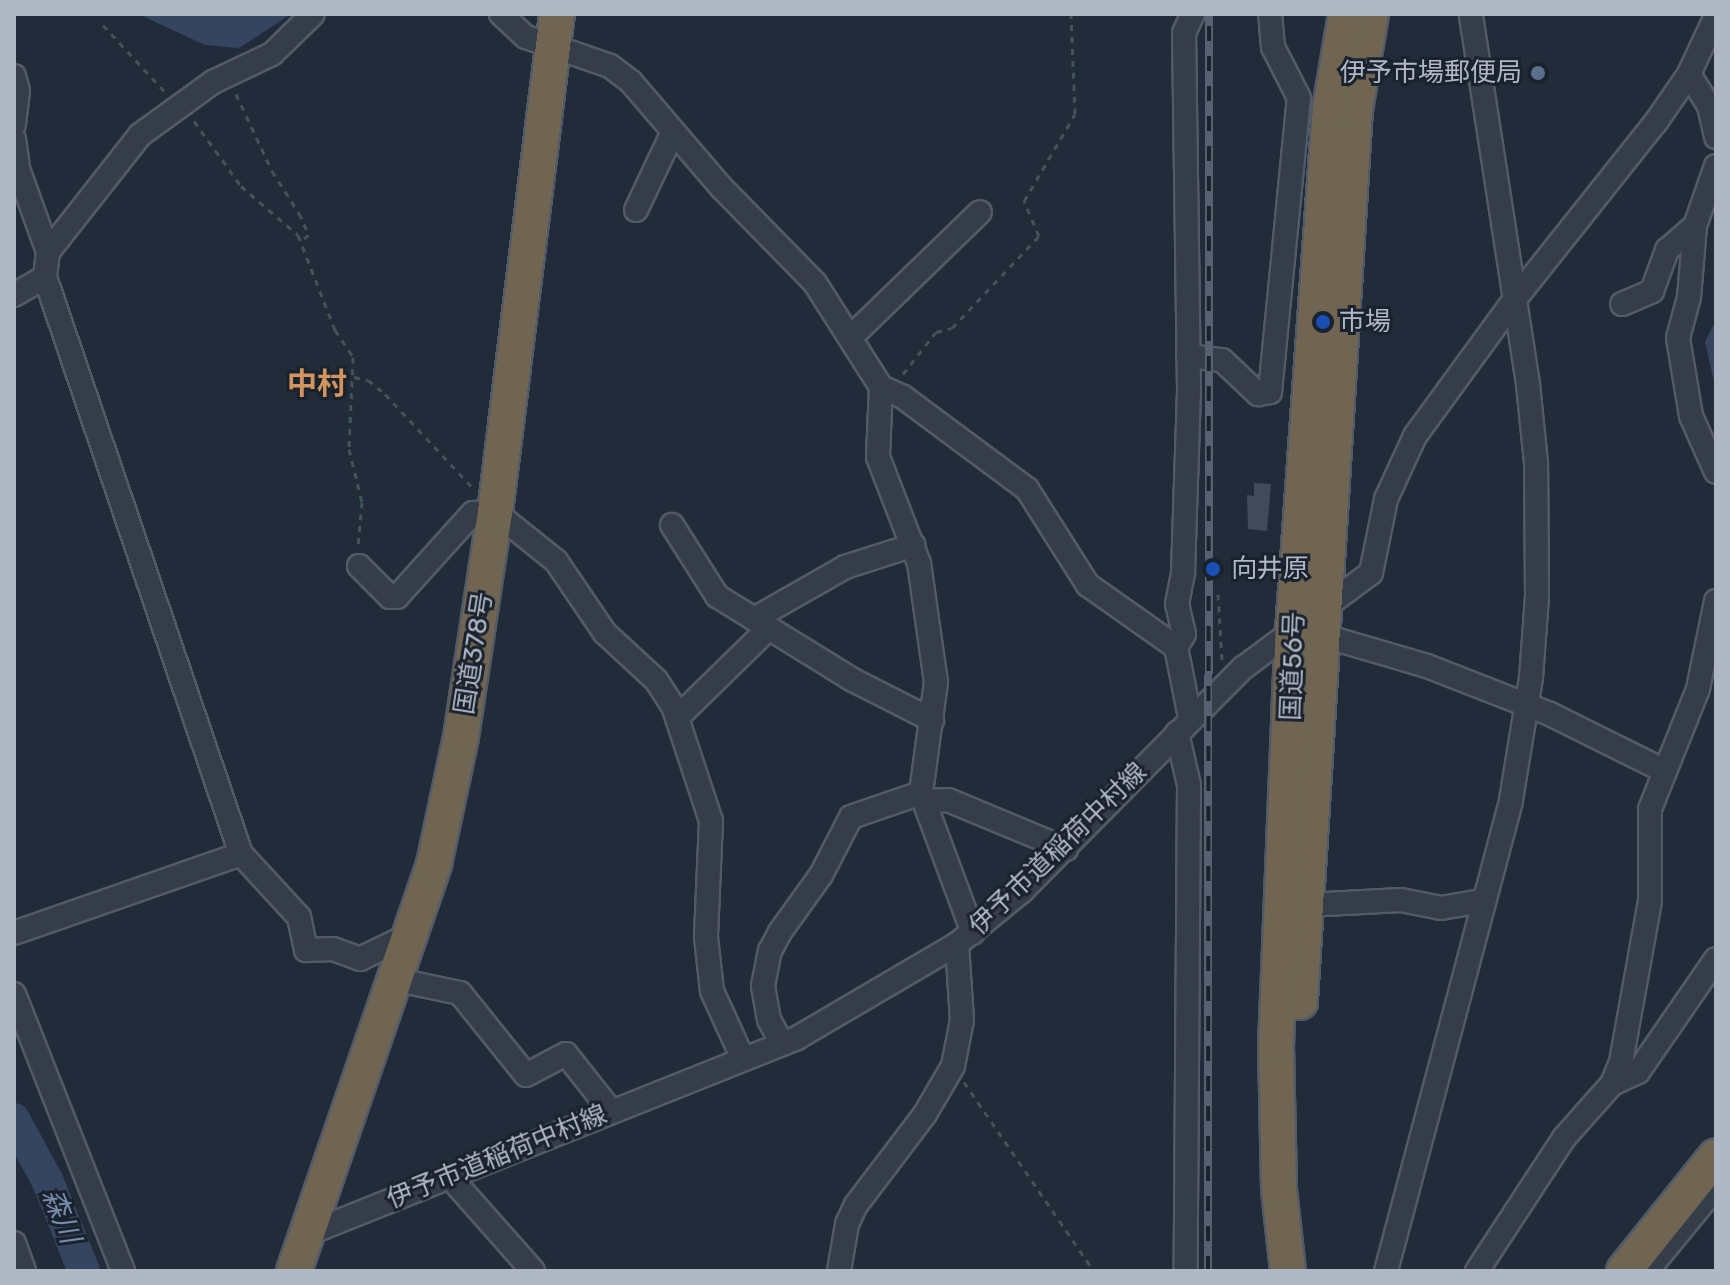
<!DOCTYPE html>
<html>
<head>
<meta charset="utf-8">
<style>
  body { margin:0 }
  #map { position:relative; width:1730px; height:1285px; overflow:hidden; background:#222b39; font-family:Rubik,"Noto Sans JP",sans-serif }
  div>[style] { position:absolute }
  [style*='--x'] { left:calc(var(--x)*1px); top:calc(var(--y)*1px); width:calc(var(--w)*1px); rotate:calc(var(--a)*1deg) }
  .water>* { inset:0; background:#354560 }
  .river>* { height:32px; margin:-16px; padding:0 16px; transform-origin:16px; border-radius:16px; background:#354560 }
  .building>* { inset:0; background:#414a5b }
  .path>* { height:3px; margin-top:-1.5px; transform-origin:0; background:repeating-linear-gradient(90deg,#415457 0 6px,transparent 0 12px) }
  .roads { filter:drop-shadow(2px 0 #535a67) drop-shadow(-2px 0 #535a67) drop-shadow(0 2px #535a67) drop-shadow(0 -2px #535a67) }
  .minor>* { height:22px; margin:-11px; padding:0 11px; transform-origin:11px; border-radius:11px; background:#353d49 }
  .highway>* { height:34px; margin:-17px; padding:0 17px; transform-origin:17px; border-radius:17px; background:#6f6552 }
  .rail>* { height:8px; margin-top:-4px; transform-origin:0; background:repeating-linear-gradient(90deg,#1a222e 0 15px,#576070 0 30px); box-sizing:border-box; border-block:2px solid #576070 }
  .dots>* { width:22px; height:22px; translate:-50% -50%; box-sizing:border-box; border:4px solid #1a222e; border-radius:50% }
  span { translate:-50% -50%; white-space:nowrap; text-align:center; line-height:1.15; -webkit-text-stroke:6px #1a222e; paint-order:stroke }
  .poi-label { font-size:26px; color:#b0b7c5 }
  .right { translate:-100% -50%; text-align:right }
  .left { translate:0 -50%; text-align:left }
  .street-label { font-size:26px; color:#b0b7c5 }
  .water-label { font-size:28px; color:#788dad; font-style:italic }
  .quarter-label { font-size:30px; color:#d2955f; font-weight:700 }
  .frame { position:absolute; inset:0; border:16px solid #b0b7c5; pointer-events:none }
</style>
</head>
<body>
<div id="map">
  <div class="water">
    <div style="clip-path:polygon(138px 14px,291px 14px,239px 48px,205px 45px)"></div>
    <div style="clip-path:polygon(1716px 320px,1716px 390px,1705px 342px)"></div>
  </div>
  <div class="river">
    <div style="--x:14;--y:1119;--w:72;--a:61.6"></div>
    <div style="--x:48;--y:1182;--w:96;--a:68"></div>
  </div>
  <div class="building">
    <div style="clip-path:polygon(1254px 483px,1271px 484px,1267px 531px,1248px 529px,1247px 495px,1254px 496px)"></div>
  </div>
  <div class="path">
    <div style="--x:103;--y:25;--w:93;--a:47.2"></div>
    <div style="--x:236;--y:94;--w:85;--a:64.9"></div>
    <div style="--x:272;--y:171;--w:50;--a:57.3"></div>
    <div style="--x:299;--y:213;--w:24;--a:66"></div>
    <div style="--x:309;--y:235;--w:9;--a:148"></div>
    <div style="--x:194;--y:121;--w:80;--a:54.1"></div>
    <div style="--x:241;--y:186;--w:75;--a:40.7"></div>
    <div style="--x:298;--y:235;--w:102;--a:68.7"></div>
    <div style="--x:335;--y:330;--w:32;--a:56"></div>
    <div style="--x:353;--y:357;--w:92;--a:92.5"></div>
    <div style="--x:349;--y:449;--w:55;--a:76.2"></div>
    <div style="--x:362;--y:502;--w:46;--a:95"></div>
    <div style="--x:903;--y:374;--w:53;--a:-51.8"></div>
    <div style="--x:936;--y:332;--w:16;--a:-14"></div>
    <div style="--x:952;--y:328;--w:127;--a:-46.6"></div>
    <div style="--x:1039;--y:236;--w:38;--a:-113"></div>
    <div style="--x:1024;--y:201;--w:101;--a:-59.6"></div>
    <div style="--x:1075;--y:114;--w:100;--a:-92.3"></div>
    <div style="--x:354;--y:377;--w:14;--a:12"></div>
    <div style="--x:368;--y:380;--w:22;--a:39"></div>
    <div style="--x:385;--y:394;--w:129;--a:46.9"></div>
    <div style="--x:1218;--y:594;--w:67;--a:86.6"></div>
    <div style="--x:964;--y:1082;--w:229;--a:55.5"></div>
  </div>
  <div class="roads">
    <div class="minor">
      <div style="--x:501;--y:14;--w:34;--a:43"></div>
      <div style="--x:526;--y:37;--w:89;--a:19"></div>
      <div style="--x:610;--y:66;--w:26;--a:37"></div>
      <div style="--x:631;--y:82;--w:140;--a:49.4"></div>
      <div style="--x:722;--y:188;--w:133;--a:45.6"></div>
      <div style="--x:815;--y:283;--w:123;--a:57.6"></div>
      <div style="--x:881;--y:387;--w:70;--a:92.5"></div>
      <div style="--x:878;--y:457;--w:114;--a:68.9"></div>
      <div style="--x:919;--y:563;--w:120;--a:81.9"></div>
      <div style="--x:936;--y:682;--w:112;--a:97.7"></div>
      <div style="--x:921;--y:793;--w:149;--a:69.6"></div>
      <div style="--x:1689;--y:74;--w:38;--a:58"></div>
      <div style="--x:1709;--y:106;--w:32;--a:77"></div>
      <div style="--x:14;--y:76;--w:16;--a:75"></div>
      <div style="--x:18;--y:91;--w:34;--a:97"></div>
      <div style="--x:14;--y:139;--w:30;--a:82"></div>
      <div style="--x:18;--y:169;--w:88;--a:70.1"></div>
      <div style="--x:48;--y:252;--w:25;--a:97"></div>
      <div style="--x:45;--y:277;--w:609;--a:71.24"></div>
      <div style="--x:241;--y:854;--w:240;--a:160.8"></div>
      <div style="--x:1716;--y:166;--w:64;--a:109.3"></div>
      <div style="--x:1695;--y:226;--w:71;--a:94.8"></div>
      <div style="--x:1689;--y:297;--w:42;--a:105"></div>
      <div style="--x:1678;--y:338;--w:79;--a:80.5"></div>
      <div style="--x:1691;--y:416;--w:61;--a:65.9"></div>
      <div style="--x:636;--y:210;--w:86;--a:-64.6"></div>
      <div style="--x:48;--y:252;--w:149;--a:-51.8"></div>
      <div style="--x:140;--y:135;--w:90;--a:-36"></div>
      <div style="--x:213;--y:82;--w:65;--a:-25.4"></div>
      <div style="--x:272;--y:54;--w:57;--a:-44.3"></div>
      <div style="--x:14;--y:295;--w:36;--a:-30"></div>
      <div style="--x:1622;--y:304;--w:33;--a:-23"></div>
      <div style="--x:1652;--y:291;--w:44;--a:-69.9"></div>
      <div style="--x:1667;--y:250;--w:37;--a:-41"></div>
      <div style="--x:852;--y:336;--w:178;--a:-44.1"></div>
      <div style="--x:1188;--y:356;--w:34;--a:7"></div>
      <div style="--x:1222;--y:360;--w:50;--a:43.4"></div>
      <div style="--x:1258;--y:394;--w:12;--a:-9"></div>
      <div style="--x:1270;--y:392;--w:295;--a:-84.4"></div>
      <div style="--x:1299;--y:98;--w:57;--a:-117"></div>
      <div style="--x:1273;--y:47;--w:33;--a:-95"></div>
      <div style="--x:881;--y:387;--w:24;--a:24"></div>
      <div style="--x:903;--y:397;--w:154;--a:36.6"></div>
      <div style="--x:1027;--y:489;--w:114;--a:57.6"></div>
      <div style="--x:1088;--y:585;--w:108;--a:35.2"></div>
      <div style="--x:1176;--y:647;--w:72;--a:78.8"></div>
      <div style="--x:672;--y:525;--w:84;--a:57.6"></div>
      <div style="--x:717;--y:596;--w:160;--a:31.7"></div>
      <div style="--x:853;--y:680;--w:89;--a:26.9"></div>
      <div style="--x:359;--y:566;--w:44;--a:45"></div>
      <div style="--x:390;--y:597;--w:7;--a:0"></div>
      <div style="--x:397;--y:597;--w:113;--a:-47.9"></div>
      <div style="--x:473;--y:513;--w:22;--a:-3"></div>
      <div style="--x:495;--y:512;--w:78;--a:38.8"></div>
      <div style="--x:556;--y:561;--w:87;--a:55.8"></div>
      <div style="--x:605;--y:633;--w:69;--a:42.7"></div>
      <div style="--x:656;--y:680;--w:31;--a:57"></div>
      <div style="--x:673;--y:706;--w:121;--a:71.7"></div>
      <div style="--x:711;--y:821;--w:116;--a:92.5"></div>
      <div style="--x:706;--y:937;--w:54;--a:83.7"></div>
      <div style="--x:712;--y:991;--w:75;--a:65.5"></div>
      <div style="--x:754;--y:619;--w:105;--a:-29.7"></div>
      <div style="--x:845;--y:567;--w:72;--a:-17.7"></div>
      <div style="--x:1321;--y:635;--w:110;--a:16.3"></div>
      <div style="--x:1427;--y:666;--w:132;--a:21.3"></div>
      <div style="--x:1550;--y:714;--w:128;--a:26.4"></div>
      <div style="--x:1176;--y:647;--w:15;--a:-58"></div>
      <div style="--x:1184;--y:634;--w:31;--a:-103"></div>
      <div style="--x:1177;--y:604;--w:33;--a:-79"></div>
      <div style="--x:1183;--y:572;--w:183;--a:-88.1"></div>
      <div style="--x:1189;--y:389;--w:356;--a:-90.8"></div>
      <div style="--x:1184;--y:33;--w:21;--a:-65"></div>
      <div style="--x:677;--y:718;--w:129;--a:-44.4"></div>
      <div style="--x:1177;--y:733;--w:53;--a:77"></div>
      <div style="--x:1189;--y:785;--w:486;--a:90.4"></div>
      <div style="--x:924;--y:801;--w:24;--a:-2"></div>
      <div style="--x:948;--y:800;--w:128;--a:22.6"></div>
      <div style="--x:241;--y:854;--w:86;--a:47.4"></div>
      <div style="--x:299;--y:917;--w:34;--a:78"></div>
      <div style="--x:306;--y:950;--w:27;--a:-2"></div>
      <div style="--x:333;--y:949;--w:29;--a:20"></div>
      <div style="--x:360;--y:959;--w:55;--a:-26.1"></div>
      <div style="--x:1307;--y:905;--w:94;--a:-3"></div>
      <div style="--x:1401;--y:900;--w:41;--a:11.3"></div>
      <div style="--x:1441;--y:908;--w:42;--a:-9.7"></div>
      <div style="--x:393;--y:979;--w:68;--a:11.8"></div>
      <div style="--x:460;--y:993;--w:105;--a:51.2"></div>
      <div style="--x:526;--y:1075;--w:45;--a:-27.7"></div>
      <div style="--x:566;--y:1054;--w:73;--a:51.7"></div>
      <div style="--x:14;--y:994;--w:298;--a:68.5"></div>
      <div style="--x:782;--y:1044;--w:27;--a:-118"></div>
      <div style="--x:769;--y:1020;--w:35;--a:-100"></div>
      <div style="--x:763;--y:986;--w:36;--a:-79"></div>
      <div style="--x:770;--y:951;--w:21;--a:-62"></div>
      <div style="--x:780;--y:932;--w:70;--a:-54.3"></div>
      <div style="--x:821;--y:875;--w:65;--a:-62.7"></div>
      <div style="--x:851;--y:817;--w:74;--a:-18.9"></div>
      <div style="--x:1612;--y:1084;--w:29;--a:-25"></div>
      <div style="--x:1638;--y:1072;--w:137;--a:-55.4"></div>
      <div style="--x:449;--y:1176;--w:127;--a:48.5"></div>
      <div style="--x:307;--y:1234;--w:528;--a:-21.8"></div>
      <div style="--x:797;--y:1038;--w:186;--a:-30.4"></div>
      <div style="--x:957;--y:944;--w:84;--a:-39.2"></div>
      <div style="--x:1022;--y:891;--w:314;--a:-45.3"></div>
      <div style="--x:1243;--y:668;--w:159;--a:-36.6"></div>
      <div style="--x:1371;--y:573;--w:76;--a:-78.5"></div>
      <div style="--x:1386;--y:499;--w:69;--a:-65.3"></div>
      <div style="--x:1415;--y:436;--w:170;--a:-53.9"></div>
      <div style="--x:1515;--y:299;--w:226;--a:-51.5"></div>
      <div style="--x:1656;--y:122;--w:58;--a:-55.5"></div>
      <div style="--x:1689;--y:74;--w:64;--a:-65"></div>
      <div style="--x:14;--y:1243;--w:30;--a:70"></div>
      <div style="--x:839;--y:1271;--w:48;--a:-80.3"></div>
      <div style="--x:847;--y:1224;--w:21;--a:-65"></div>
      <div style="--x:856;--y:1205;--w:114;--a:-52.8"></div>
      <div style="--x:925;--y:1114;--w:56;--a:-59.7"></div>
      <div style="--x:953;--y:1066;--w:47;--a:-78.9"></div>
      <div style="--x:962;--y:1020;--w:76;--a:-93.8"></div>
      <div style="--x:1386;--y:1271;--w:487;--a:-75.1"></div>
      <div style="--x:1511;--y:800;--w:124;--a:-80.7"></div>
      <div style="--x:1531;--y:678;--w:81;--a:-85.8"></div>
      <div style="--x:1537;--y:597;--w:134;--a:-90.4"></div>
      <div style="--x:1536;--y:463;--w:79;--a:-95.8"></div>
      <div style="--x:1528;--y:384;--w:374;--a:-98.8"></div>
      <div style="--x:1477;--y:1271;--w:159;--a:-56.8"></div>
      <div style="--x:1564;--y:1138;--w:72;--a:-48.4"></div>
      <div style="--x:1612;--y:1084;--w:24;--a:-68"></div>
      <div style="--x:1621;--y:1062;--w:164;--a:-79.8"></div>
      <div style="--x:1650;--y:901;--w:92;--a:-90"></div>
      <div style="--x:1650;--y:809;--w:129;--a:-68.2"></div>
      <div style="--x:1698;--y:689;--w:90;--a:-78.4"></div>
      <div style="--x:1647;--y:1271;--w:109;--a:-50.6"></div>
    </div>
    <div class="highway">
      <div style="--x:1300;--y:1002;--w:894;--a:-86.47"></div>
      <div style="--x:1355;--y:110;--w:97;--a:-80.5"></div>
      <div style="--x:294;--y:1271;--w:430;--a:-71"></div>
      <div style="--x:434;--y:864;--w:130;--a:-78"></div>
      <div style="--x:461;--y:737;--w:228;--a:-81.4"></div>
      <div style="--x:495;--y:512;--w:502;--a:-82.9"></div>
      <div style="--x:1288;--y:1271;--w:82;--a:-96.3"></div>
      <div style="--x:1279;--y:1189;--w:143;--a:-91.2"></div>
      <div style="--x:1276;--y:1046;--w:417;--a:-87.7"></div>
      <div style="--x:1293;--y:629;--w:521;--a:-85.93"></div>
      <div style="--x:1330;--y:109;--w:96;--a:-80.4"></div>
      <div style="--x:1624;--y:1271;--w:147;--a:-51.3"></div>
    </div>
  </div>
  <div class="rail">
    <div style="--x:1208;--y:1271;--w:1257;--a:-89.95"></div>
  </div>
  <div class="dots">
    <div style="left:1538px;top:73px;background:#5c6f8a"></div>
    <div style="left:1323px;top:322px;background:#1a4fb4"></div>
    <div style="left:1213px;top:569px;background:#1a4fb4"></div>
  </div>
  <div class="poi-label">
    <span class="right" style="left:1522px;top:73px">伊予市場郵便局</span>
    <span class="left" style="left:1339px;top:322px">市場</span>
    <span class="left" style="left:1231px;top:569px">向井原</span>
  </div>
  <div class="street-label">
    <span style="left:474px;top:653px;rotate:-81deg">国道378号</span>
    <span style="left:1293px;top:666px;rotate:-88deg">国道56号</span>
    <span style="left:1058px;top:849px;rotate:-44deg">伊予市道稲荷中村線</span>
    <span style="left:497px;top:1157px;rotate:-22deg">伊予市道稲荷中村線</span>
  </div>
  <div class="water-label">
    <span style="left:61px;top:1216px;rotate:68deg">森川</span>
  </div>
  <div class="quarter-label">
    <span style="left:317px;top:384px">中村</span>
  </div>
  <div class="frame"></div>
</div>
</body>
</html>
